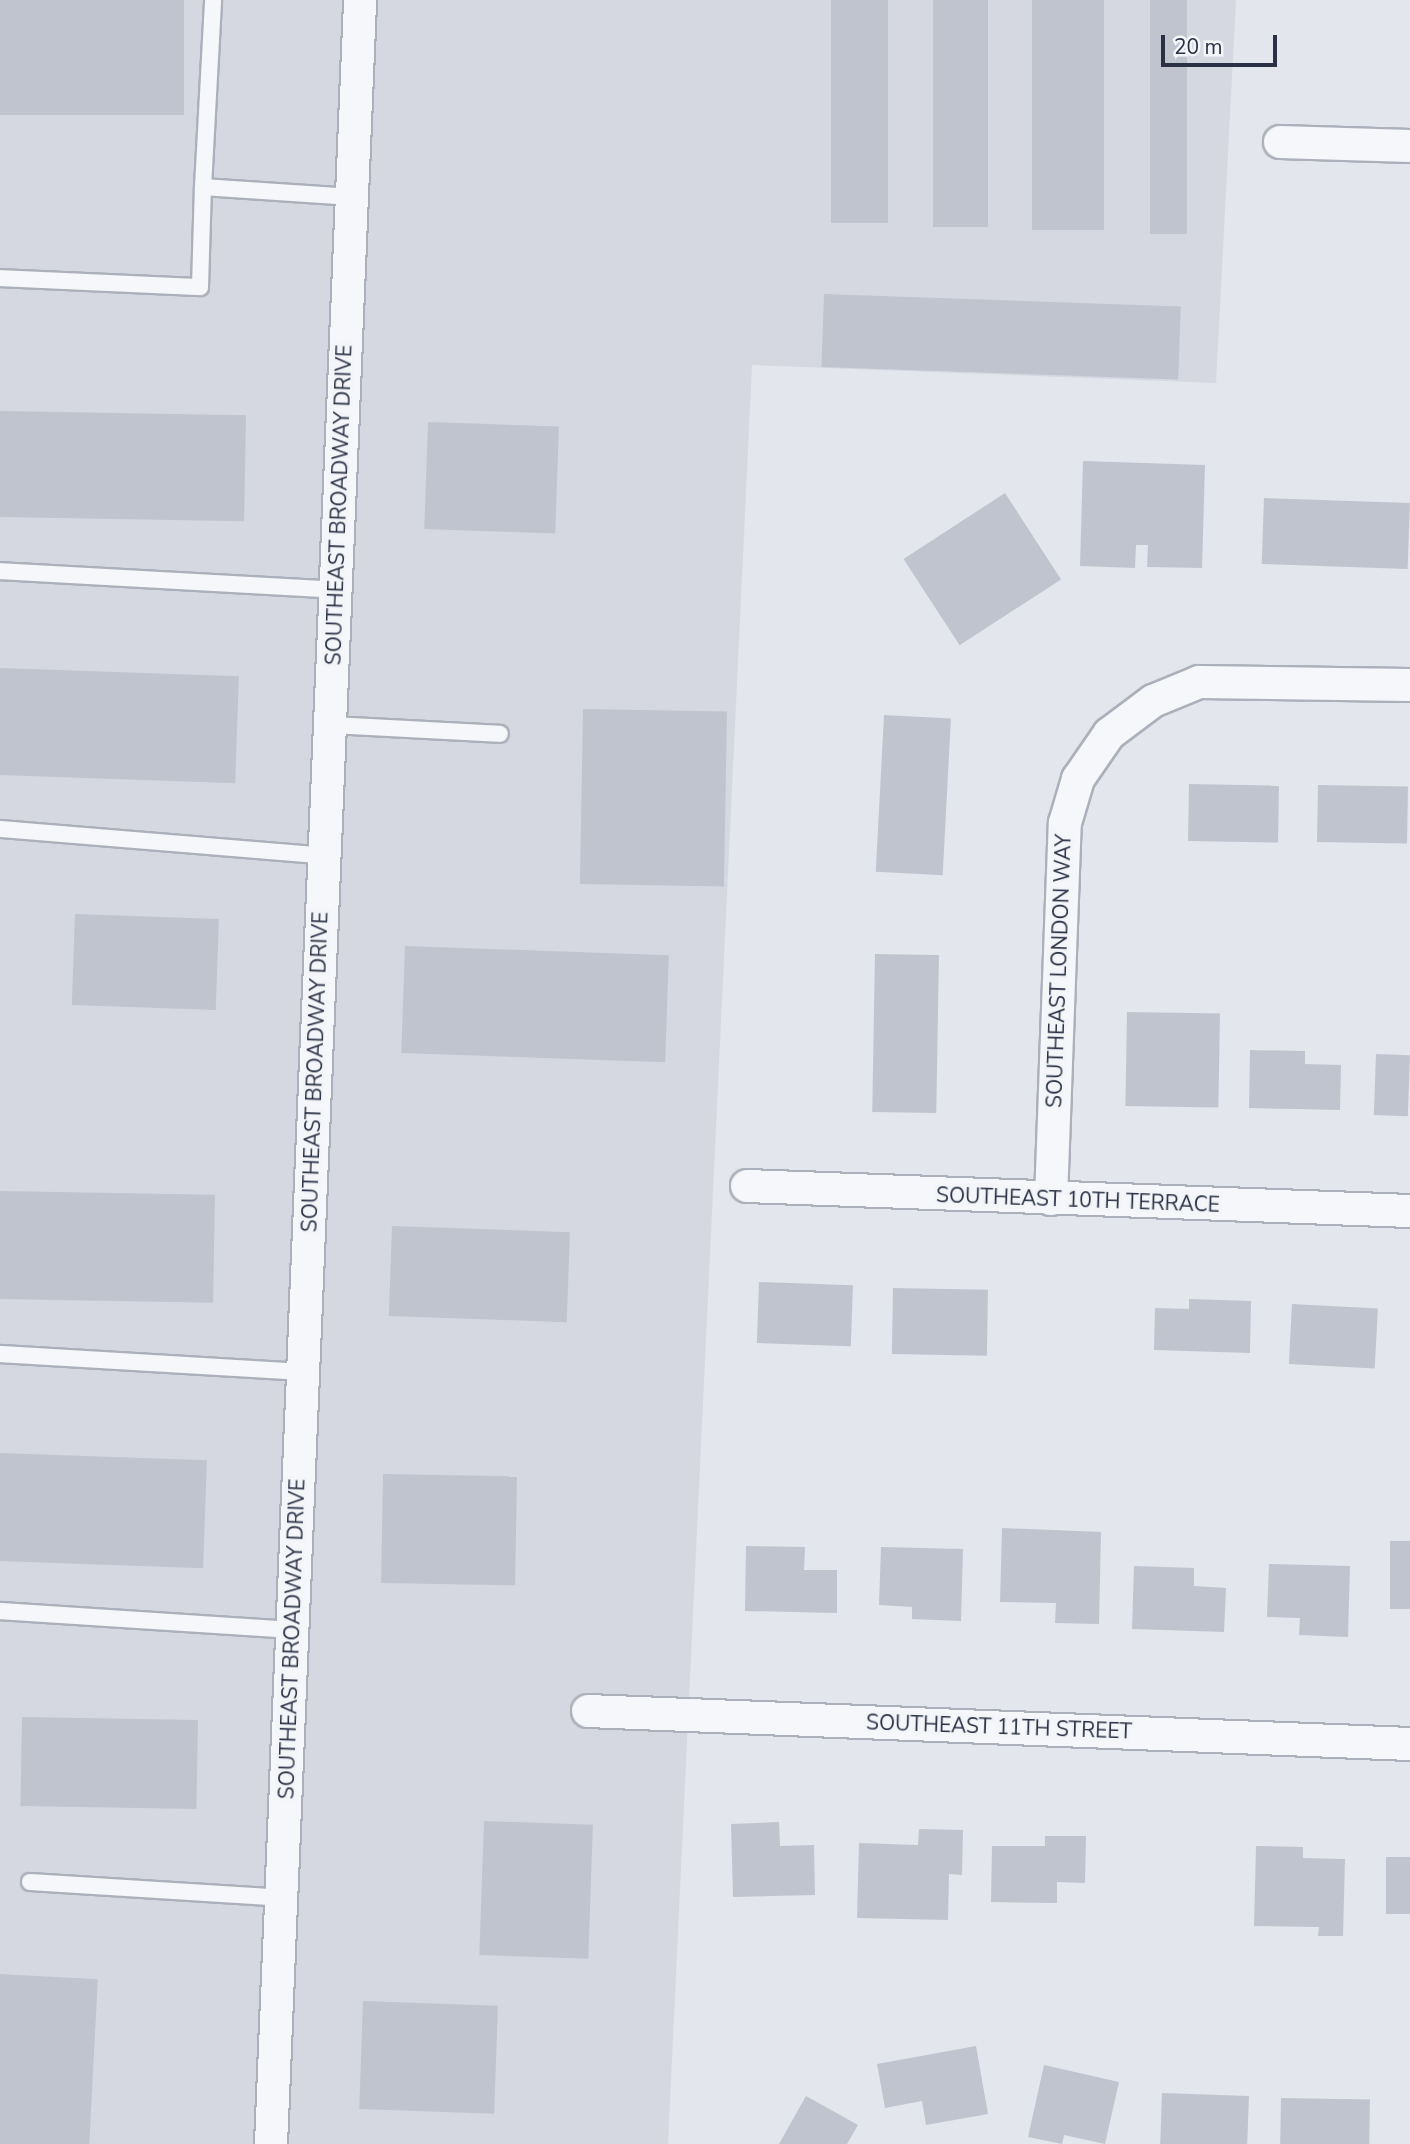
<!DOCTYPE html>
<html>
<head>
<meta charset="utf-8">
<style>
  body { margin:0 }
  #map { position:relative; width:1410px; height:2144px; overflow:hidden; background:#e3e6ec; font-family:"Nunito Sans",sans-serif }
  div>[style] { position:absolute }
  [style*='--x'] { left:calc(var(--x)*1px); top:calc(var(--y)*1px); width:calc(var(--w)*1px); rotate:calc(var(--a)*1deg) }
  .built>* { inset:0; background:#d5d8e1 }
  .building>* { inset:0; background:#c0c4cf; transform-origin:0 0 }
  .roads { filter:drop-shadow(2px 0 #acb0ba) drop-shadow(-2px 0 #acb0ba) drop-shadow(0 2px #acb0ba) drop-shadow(0 -2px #acb0ba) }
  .service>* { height:16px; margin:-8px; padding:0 8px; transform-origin:8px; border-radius:8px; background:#f6f7fa }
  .minor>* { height:32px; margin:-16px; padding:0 16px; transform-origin:16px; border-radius:16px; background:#f6f7fa }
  span { translate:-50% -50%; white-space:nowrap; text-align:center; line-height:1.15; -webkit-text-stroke:7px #f3f5f9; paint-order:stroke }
  .street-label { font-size:21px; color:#2a3145 }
  .scale { position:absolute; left:1161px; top:35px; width:116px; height:32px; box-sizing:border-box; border:4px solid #2a3145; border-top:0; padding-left:9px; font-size:21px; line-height:24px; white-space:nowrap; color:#2a3145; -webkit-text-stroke:5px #f3f5f9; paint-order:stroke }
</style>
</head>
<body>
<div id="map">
  <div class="built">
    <div style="clip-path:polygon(0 0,1236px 0,1216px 383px,752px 365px,668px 2144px,0 2144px)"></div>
  </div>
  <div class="building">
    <div style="left:0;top:0;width:184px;height:115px"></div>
    <div style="left:831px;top:0;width:57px;height:223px"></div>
    <div style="left:933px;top:0;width:55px;height:227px"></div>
    <div style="left:1032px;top:0;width:72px;height:230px"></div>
    <div style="left:1150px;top:0;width:37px;height:234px"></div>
    <div style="left:824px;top:294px;width:357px;height:73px;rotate:2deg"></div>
    <div style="left:0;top:411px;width:246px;height:106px;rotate:1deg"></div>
    <div style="left:428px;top:422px;width:131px;height:107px;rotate:2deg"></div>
    <div style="clip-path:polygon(1083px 461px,1205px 465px,1202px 568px,1147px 567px,1148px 545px,1136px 545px,1135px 568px,1080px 566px)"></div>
    <div style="left:1005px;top:493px;width:103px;height:121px;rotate:57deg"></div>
    <div style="left:1264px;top:498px;width:146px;height:66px;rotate:2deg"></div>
    <div style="left:0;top:668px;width:239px;height:107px;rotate:2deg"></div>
    <div style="left:583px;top:709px;width:144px;height:175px;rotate:1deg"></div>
    <div style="left:884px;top:715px;width:67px;height:157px;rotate:3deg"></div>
    <div style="left:1189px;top:784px;width:90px;height:57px;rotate:1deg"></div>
    <div style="left:1318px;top:785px;width:90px;height:57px;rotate:1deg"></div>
    <div style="left:75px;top:914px;width:144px;height:91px;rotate:2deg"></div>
    <div style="left:405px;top:946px;width:264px;height:107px;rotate:2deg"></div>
    <div style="left:875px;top:954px;width:64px;height:158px;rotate:1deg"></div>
    <div style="left:1127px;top:1012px;width:93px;height:94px;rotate:1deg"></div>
    <div style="clip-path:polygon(1250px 1050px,1305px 1051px,1305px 1064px,1341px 1065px,1340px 1110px,1249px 1108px)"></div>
    <div style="left:1376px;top:1054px;width:34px;height:61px;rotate:2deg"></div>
    <div style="left:0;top:1191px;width:215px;height:108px;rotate:1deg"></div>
    <div style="left:392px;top:1226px;width:178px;height:90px;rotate:2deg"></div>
    <div style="left:759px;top:1282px;width:94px;height:61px;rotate:2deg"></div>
    <div style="left:893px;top:1288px;width:95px;height:66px;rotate:1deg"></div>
    <div style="clip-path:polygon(1189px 1299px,1251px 1301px,1250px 1353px,1154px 1350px,1155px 1308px,1189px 1309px)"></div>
    <div style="left:1292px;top:1304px;width:86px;height:60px;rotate:3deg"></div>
    <div style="left:0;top:1453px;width:207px;height:108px;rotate:2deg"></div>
    <div style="left:383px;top:1474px;width:134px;height:109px;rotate:1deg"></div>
    <div style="clip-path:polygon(1002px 1528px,1101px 1532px,1099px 1624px,1055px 1623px,1056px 1603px,1000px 1602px)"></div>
    <div style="left:1390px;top:1541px;width:20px;height:68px"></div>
    <div style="clip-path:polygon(746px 1546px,805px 1547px,804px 1570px,837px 1570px,837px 1613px,745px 1611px)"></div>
    <div style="clip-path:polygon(881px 1547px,963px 1549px,961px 1621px,912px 1619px,912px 1607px,879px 1605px)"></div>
    <div style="clip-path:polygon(1269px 1564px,1350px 1566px,1348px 1637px,1299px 1635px,1300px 1618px,1267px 1617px)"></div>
    <div style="clip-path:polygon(1134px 1566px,1194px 1568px,1194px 1586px,1226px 1588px,1224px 1632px,1132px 1629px)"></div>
    <div style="left:22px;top:1717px;width:176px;height:89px;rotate:1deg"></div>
    <div style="left:484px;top:1821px;width:109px;height:134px;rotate:2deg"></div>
    <div style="clip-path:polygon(779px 1822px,780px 1846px,814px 1845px,815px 1895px,733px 1897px,731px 1824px)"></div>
    <div style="clip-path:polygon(919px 1829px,963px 1830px,962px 1875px,949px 1874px,948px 1920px,857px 1918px,859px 1843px,918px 1845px)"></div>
    <div style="clip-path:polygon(1045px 1836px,1086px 1836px,1085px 1883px,1057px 1882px,1057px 1903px,991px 1902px,992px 1846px,1045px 1846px)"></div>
    <div style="clip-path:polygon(1256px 1846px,1303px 1847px,1303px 1858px,1345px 1859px,1343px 1936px,1318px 1936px,1319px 1927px,1254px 1926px)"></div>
    <div style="left:1386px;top:1857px;width:24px;height:57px"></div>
    <div style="left:0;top:1974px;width:98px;height:170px;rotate:3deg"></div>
    <div style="left:363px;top:2001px;width:135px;height:108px;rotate:2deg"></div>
    <div style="clip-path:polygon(976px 2046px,988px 2114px,926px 2125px,922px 2101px,885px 2108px,877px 2064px)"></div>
    <div style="clip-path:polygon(1044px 2065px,1119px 2082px,1105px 2144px,1064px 2135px,1062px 2144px,1028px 2137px)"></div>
    <div style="left:1162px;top:2093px;width:87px;height:51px;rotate:2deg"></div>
    <div style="clip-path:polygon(806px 2096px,858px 2125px,847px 2144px,779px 2144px)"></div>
    <div style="left:1281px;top:2098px;width:89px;height:46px;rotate:1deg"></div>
  </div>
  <div class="roads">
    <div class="service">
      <div style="--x:203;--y:187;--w:187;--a:-86.9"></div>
      <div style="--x:0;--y:278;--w:200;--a:2.6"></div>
      <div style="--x:200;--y:287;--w:100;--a:-88.3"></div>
      <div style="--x:203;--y:187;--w:149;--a:3.8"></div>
      <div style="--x:0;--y:571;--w:337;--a:3.2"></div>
      <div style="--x:330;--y:725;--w:170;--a:3"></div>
      <div style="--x:0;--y:829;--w:326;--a:4.7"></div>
      <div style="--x:0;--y:1354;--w:304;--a:3.4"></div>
      <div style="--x:0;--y:1611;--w:293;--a:3.7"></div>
      <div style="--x:30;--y:1882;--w:252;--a:3.6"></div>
    </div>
    <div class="minor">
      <div style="--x:1280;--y:142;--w:130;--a:1.8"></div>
      <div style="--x:747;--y:1186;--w:663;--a:2.16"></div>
      <div style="--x:1051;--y:1199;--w:376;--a:-87.9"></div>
      <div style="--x:1065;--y:823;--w:46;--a:-73.5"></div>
      <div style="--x:1078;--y:779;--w:55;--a:-55.4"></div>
      <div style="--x:1109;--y:734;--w:55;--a:-36.9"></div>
      <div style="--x:1153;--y:701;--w:50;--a:-22.4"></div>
      <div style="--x:1199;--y:682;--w:211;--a:0.8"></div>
      <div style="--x:588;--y:1711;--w:823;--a:2.3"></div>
      <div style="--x:271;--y:2144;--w:2146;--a:-87.62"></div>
    </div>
  </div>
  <div class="street-label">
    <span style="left:339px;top:505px;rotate:-88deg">SOUTHEAST BROADWAY DRIVE</span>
    <span style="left:1059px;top:971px;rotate:-88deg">SOUTHEAST LONDON WAY</span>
    <span style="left:315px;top:1072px;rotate:-88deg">SOUTHEAST BROADWAY DRIVE</span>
    <span style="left:1078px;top:1200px;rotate:2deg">SOUTHEAST 10TH TERRACE</span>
    <span style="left:292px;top:1639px;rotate:-88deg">SOUTHEAST BROADWAY DRIVE</span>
    <span style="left:999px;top:1727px;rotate:2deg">SOUTHEAST 11TH STREET</span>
  </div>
  <div class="scale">20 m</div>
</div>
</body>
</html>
